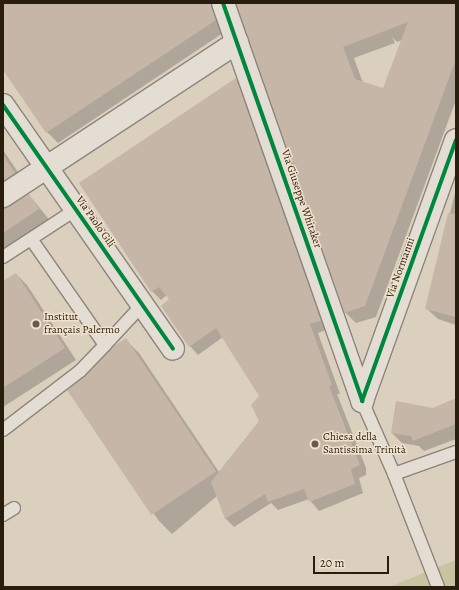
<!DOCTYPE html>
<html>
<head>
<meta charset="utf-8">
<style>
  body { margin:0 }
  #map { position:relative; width:459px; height:590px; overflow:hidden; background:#dbcfbe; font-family:Alegreya,serif }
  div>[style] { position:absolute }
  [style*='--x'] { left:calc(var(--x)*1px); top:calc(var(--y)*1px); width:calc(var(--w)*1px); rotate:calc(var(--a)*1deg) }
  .green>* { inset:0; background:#c9c3a0 }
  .shadow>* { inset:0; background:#0003 }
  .building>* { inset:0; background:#c6b6a8; transform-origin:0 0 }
  .roads { filter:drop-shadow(1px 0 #8d857a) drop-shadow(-1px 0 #8d857a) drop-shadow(0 1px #8d857a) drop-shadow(0 -1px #8d857a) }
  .service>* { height:12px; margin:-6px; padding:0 6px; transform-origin:6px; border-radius:6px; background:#e3ddd4 }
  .minor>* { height:22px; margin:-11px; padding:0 11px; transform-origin:11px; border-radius:11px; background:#e3ddd4 }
  .cycleway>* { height:4px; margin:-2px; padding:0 2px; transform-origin:2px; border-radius:2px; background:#00873e }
  .dots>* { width:11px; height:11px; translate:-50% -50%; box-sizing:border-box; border:2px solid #f0e2cc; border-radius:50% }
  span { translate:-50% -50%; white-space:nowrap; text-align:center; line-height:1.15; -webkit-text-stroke:3px #f0e2cc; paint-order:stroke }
  .street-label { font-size:11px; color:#291d0e }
  .poi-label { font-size:11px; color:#291d0e }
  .left { translate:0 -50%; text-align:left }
  .frame { position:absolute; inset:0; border:4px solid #291d0e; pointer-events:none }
  .scale { position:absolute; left:313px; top:556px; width:76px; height:18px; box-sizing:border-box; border:2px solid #291d0e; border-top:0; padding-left:5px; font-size:12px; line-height:14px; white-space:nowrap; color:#291d0e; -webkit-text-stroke:3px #f0e2cc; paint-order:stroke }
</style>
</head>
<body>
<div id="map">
  <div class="green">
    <div style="clip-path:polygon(456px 560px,456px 587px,389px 587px,431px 570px)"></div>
  </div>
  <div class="shadow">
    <div style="clip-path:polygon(3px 3px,229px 3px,226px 31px,58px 143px,47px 132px,3px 68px)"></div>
    <div style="clip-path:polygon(evenodd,235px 3px,456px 3px,456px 100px,376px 317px,356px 323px,345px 312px,235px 3px,392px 37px,397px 42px,402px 40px,383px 89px,363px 83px,354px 58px,395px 43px,392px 37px)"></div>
    <div style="clip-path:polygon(236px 79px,244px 88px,329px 329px,318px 333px,340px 394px,337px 394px,366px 468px,366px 475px,359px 478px,363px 493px,319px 511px,309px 499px,278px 510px,271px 503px,234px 527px,226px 519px,217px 496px,172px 534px,159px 521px,70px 391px,126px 340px,139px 353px,219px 472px,260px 421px,260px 396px,223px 337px,198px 355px,190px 346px,170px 299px,167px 295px,161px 300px,152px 291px)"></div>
    <div style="clip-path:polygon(3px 150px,28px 187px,5px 204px,5px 209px,29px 195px,52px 223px,8px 251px,3px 246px)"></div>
    <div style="clip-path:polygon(456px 189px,456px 325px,438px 319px,426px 308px)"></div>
    <div style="clip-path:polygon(16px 274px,27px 285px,76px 360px,3px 407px,3px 282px)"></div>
    <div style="clip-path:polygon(456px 399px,456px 439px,424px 451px,419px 446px,402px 443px,392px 433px)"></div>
  </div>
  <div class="building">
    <div style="clip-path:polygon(3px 3px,211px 3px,216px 20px,46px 133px,3px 70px)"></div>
    <div style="clip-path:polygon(evenodd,236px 3px,456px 3px,456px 59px,365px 306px,344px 313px,236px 3px,408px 22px,383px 88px,355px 79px,343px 47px,408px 22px)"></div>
    <div style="clip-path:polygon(236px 78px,321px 321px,310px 324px,332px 385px,329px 386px,360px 465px,351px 469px,355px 484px,309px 502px,304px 489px,268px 502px,265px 494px,225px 519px,211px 482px,259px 421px,251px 405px,259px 396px,216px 328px,189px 347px,161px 306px,169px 299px,159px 287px,151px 292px,79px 183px)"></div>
    <div style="clip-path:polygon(3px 155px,15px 173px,3px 181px)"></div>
    <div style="clip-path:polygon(29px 194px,39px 209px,3px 233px,3px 208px)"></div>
    <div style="clip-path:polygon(448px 213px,456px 214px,456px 317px,425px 309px)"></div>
    <div style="clip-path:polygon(16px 273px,65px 348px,3px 388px,3px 281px)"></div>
    <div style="left:126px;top:338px;width:161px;height:78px;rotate:56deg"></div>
    <div style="clip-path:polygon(456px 398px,456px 424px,413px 441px,411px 436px,391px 433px,396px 401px,433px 408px)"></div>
  </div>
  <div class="roads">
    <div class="service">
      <div style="--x:3;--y:257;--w:86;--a:-33.1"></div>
      <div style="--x:105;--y:345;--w:54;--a:-47.2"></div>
      <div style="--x:362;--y:401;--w:80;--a:66.3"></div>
      <div style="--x:394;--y:474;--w:66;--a:-19.5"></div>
      <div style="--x:3;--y:430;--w:97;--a:-37.5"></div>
      <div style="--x:80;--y:371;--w:36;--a:-46"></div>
      <div style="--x:105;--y:345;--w:129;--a:-124.9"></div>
      <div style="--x:394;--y:474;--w:121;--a:68.7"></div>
      <div style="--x:3;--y:515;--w:13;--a:-32"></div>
    </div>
    <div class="minor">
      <div style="--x:223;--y:3;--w:422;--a:70.7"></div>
      <div style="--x:3;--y:105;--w:297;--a:55.1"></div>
      <div style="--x:3;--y:196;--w:280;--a:-33.3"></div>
      <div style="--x:362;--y:401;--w:277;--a:-70.2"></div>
    </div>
  </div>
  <div class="cycleway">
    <div style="--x:223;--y:3;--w:422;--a:70.7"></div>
    <div style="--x:3;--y:105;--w:297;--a:55.1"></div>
    <div style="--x:362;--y:401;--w:277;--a:-70.2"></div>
  </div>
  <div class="dots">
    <div style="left:36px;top:324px;background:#675b4c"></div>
    <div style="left:315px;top:444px;background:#675b4c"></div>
  </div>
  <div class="street-label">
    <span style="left:301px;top:199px;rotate:71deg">Via Giuseppe Whitaker</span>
    <span style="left:95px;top:222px;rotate:55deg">Via Paolo Gili</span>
    <span style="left:401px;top:268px;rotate:-70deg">Via Normanni</span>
  </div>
  <div class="poi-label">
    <span class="left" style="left:44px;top:324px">Institut<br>français Palermo</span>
    <span class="left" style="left:323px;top:444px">Chiesa della<br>Santissima Trinità</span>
  </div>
  <div class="frame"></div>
  <div class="scale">20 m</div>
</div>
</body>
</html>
